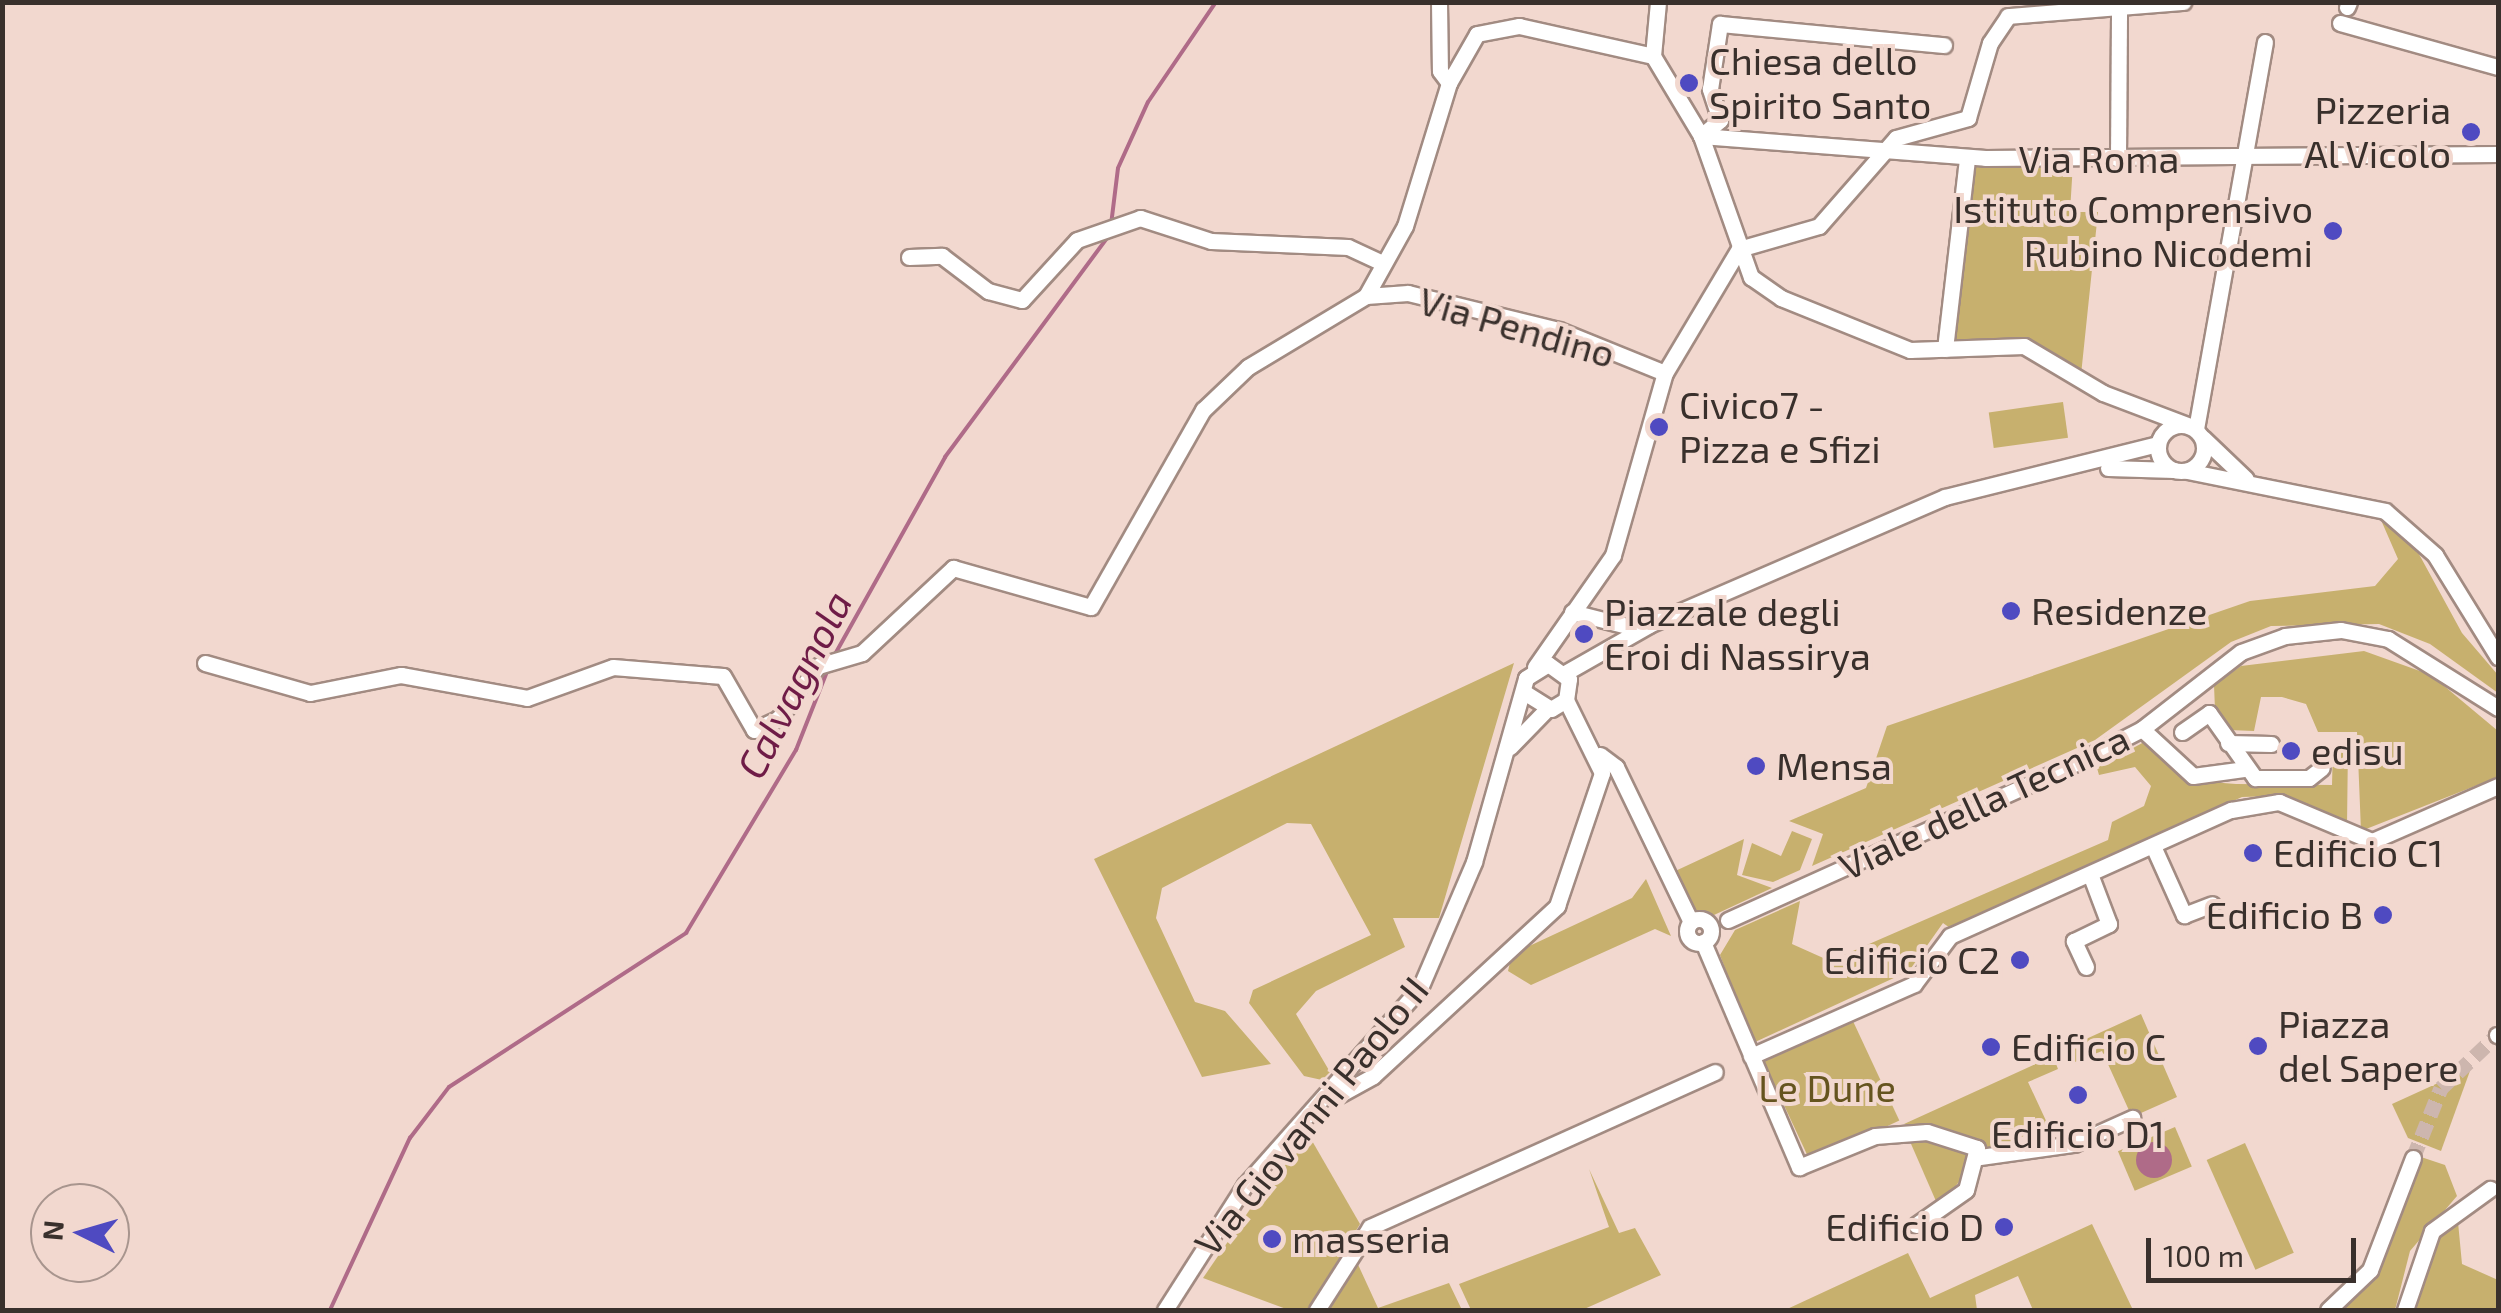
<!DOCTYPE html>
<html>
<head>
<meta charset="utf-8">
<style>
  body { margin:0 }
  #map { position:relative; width:2501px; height:1313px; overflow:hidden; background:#f2d8cf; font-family:"Exo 2",sans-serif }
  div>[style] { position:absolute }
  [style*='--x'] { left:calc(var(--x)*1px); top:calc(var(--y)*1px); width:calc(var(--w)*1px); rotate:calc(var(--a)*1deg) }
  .green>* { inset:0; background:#c7b06e; transform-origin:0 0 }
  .water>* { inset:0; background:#af6b88 }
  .round { border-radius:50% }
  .stream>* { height:4px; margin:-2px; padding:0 2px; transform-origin:2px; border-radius:2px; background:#af6b88 }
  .minor-tunnel>* { height:15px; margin-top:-7.5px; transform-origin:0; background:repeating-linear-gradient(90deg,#cdb6ae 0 15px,transparent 0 23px) }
  .roads { filter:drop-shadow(2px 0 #a28b82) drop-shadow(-2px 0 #a28b82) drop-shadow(0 2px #a28b82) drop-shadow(0 -2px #a28b82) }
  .minor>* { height:15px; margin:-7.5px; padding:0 7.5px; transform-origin:7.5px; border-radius:7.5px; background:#fff }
  .minor>.ring { margin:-7.5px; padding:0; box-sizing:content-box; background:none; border:15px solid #fff; border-radius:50% }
  .dots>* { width:28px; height:28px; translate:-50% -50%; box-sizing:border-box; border:5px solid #f2d8cf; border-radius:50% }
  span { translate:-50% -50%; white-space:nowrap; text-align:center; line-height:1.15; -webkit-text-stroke:8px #f2d8cf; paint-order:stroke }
  .poi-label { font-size:38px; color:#39302c }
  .left { translate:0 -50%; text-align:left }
  .right { translate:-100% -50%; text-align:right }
  .street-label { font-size:38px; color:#39302c }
  .park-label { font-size:38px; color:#65541f }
  .water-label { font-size:40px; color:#6f1c47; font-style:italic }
  .frame { position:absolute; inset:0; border:5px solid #39302c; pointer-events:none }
  .north { position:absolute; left:30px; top:1183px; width:100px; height:100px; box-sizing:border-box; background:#f2d8cf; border:2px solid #a8958e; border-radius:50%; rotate:275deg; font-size:28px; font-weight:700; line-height:40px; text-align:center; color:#39302c }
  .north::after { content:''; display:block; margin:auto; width:35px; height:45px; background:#4f4ac1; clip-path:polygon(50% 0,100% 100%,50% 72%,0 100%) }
  .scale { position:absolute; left:2146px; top:1238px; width:210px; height:45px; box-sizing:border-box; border:5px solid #39302c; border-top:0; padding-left:12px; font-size:30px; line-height:35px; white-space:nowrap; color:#39302c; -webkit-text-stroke:8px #f2d8cf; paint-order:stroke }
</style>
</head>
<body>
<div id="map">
  <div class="green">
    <div style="clip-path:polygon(1962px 162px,2073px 163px,2070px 212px,2098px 212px,2081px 375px,2032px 344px,1942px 347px)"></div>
    <div style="left:2063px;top:402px;width:36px;height:75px;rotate:82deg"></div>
    <div style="clip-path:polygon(2381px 520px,2414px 545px,2462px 633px,2498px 675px,2498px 693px,2430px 644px,2379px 624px,2271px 626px,2231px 642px,2095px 740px,1812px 866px,1823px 834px,1789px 821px,1866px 788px,1887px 726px,2250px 601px,2375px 586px,2398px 559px)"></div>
    <div style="clip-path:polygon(2364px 651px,2431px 675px,2498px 731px,2498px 777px,2361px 831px,2357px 732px,2318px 732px,2306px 704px,2282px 697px,2261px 697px,2254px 731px,2229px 730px,2215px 710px,2214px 685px,2241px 666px)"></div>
    <div style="clip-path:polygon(1514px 663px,1439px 918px,1393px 918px,1405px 947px,1316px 991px,1296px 1014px,1330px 1072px,1322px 1080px,1304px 1076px,1249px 1003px,1253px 990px,1371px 935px,1311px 824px,1287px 823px,1162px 888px,1156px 918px,1195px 1002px,1225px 1011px,1271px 1064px,1202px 1077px,1094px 859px)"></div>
    <div style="clip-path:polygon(2144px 742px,2185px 780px,2236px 784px,2332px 785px,2333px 745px,2348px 745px,2347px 826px,2274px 796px,2242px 797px,1950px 928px,1943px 923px,1909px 971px,1753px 1043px,1720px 955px,1735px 930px,1800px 901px,1792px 944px,1830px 961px,2108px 840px,2112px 822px,2144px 806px,2151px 786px,2135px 767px,2099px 775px,2097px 768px)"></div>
    <div style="clip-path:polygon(1792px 831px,1812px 839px,1800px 870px,1773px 882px,1742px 875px,1752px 843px,1781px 856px)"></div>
    <div style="clip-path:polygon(1744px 839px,1737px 875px,1772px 888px,1714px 915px,1693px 912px,1671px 873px)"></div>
    <div style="clip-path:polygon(1646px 879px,1671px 936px,1655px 929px,1531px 985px,1508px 971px,1512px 954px,1632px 898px)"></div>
    <div style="clip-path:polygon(2141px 1014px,2177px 1097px,2132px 1117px,2102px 1051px,2070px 1064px,2064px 1049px)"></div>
    <div style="left:1852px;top:1019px;width:112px;height:98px;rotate:65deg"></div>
    <div style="clip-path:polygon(2053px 1056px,2058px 1069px,2028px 1082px,2048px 1125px,1993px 1150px,1904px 1124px)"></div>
    <div style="clip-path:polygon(2471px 1068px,2441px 1151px,2408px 1138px,2392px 1104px)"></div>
    <div style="left:2175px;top:1127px;width:43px;height:62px;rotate:67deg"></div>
    <div style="clip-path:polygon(1908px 1137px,1967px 1148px,1971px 1166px,1939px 1208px)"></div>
    <div style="clip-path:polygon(1311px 1139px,1360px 1224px,1309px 1308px,1289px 1310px,1203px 1278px,1270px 1180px)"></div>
    <div style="left:2245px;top:1143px;width:120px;height:42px;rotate:66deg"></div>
    <div style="clip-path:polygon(2421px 1157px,2445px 1165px,2457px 1196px,2410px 1251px,2395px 1310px,2337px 1310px,2393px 1236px)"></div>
    <div style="clip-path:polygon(1589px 1169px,1619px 1233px,1635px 1228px,1661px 1275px,1582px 1310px,1471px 1310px,1459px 1284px,1609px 1227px)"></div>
    <div style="clip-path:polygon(2458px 1222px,2462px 1264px,2498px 1280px,2498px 1310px,2412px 1310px,2432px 1242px)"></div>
    <div style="clip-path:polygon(2092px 1224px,2133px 1310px,2033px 1310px,2018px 1276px,1975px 1295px,1977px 1310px,1785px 1310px,1908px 1253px,1930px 1298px)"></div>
    <div style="clip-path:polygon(1355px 1258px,1378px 1308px,1449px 1283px,1462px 1310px,1325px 1310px)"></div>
  </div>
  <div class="water">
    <div class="round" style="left:2136px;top:1142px;width:36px;height:36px"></div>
  </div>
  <div class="stream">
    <div style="--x:1111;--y:225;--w:57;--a:-83"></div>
    <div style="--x:1118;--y:168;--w:72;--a:-65.6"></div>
    <div style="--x:1148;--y:102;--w:121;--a:-55.8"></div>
    <div style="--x:834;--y:656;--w:228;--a:-60.8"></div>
    <div style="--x:945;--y:457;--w:277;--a:-53.5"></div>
    <div style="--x:330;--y:1310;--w:190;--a:-65.1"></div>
    <div style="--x:410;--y:1138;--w:64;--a:-52.6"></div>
    <div style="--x:449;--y:1087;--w:283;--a:-33"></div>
    <div style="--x:686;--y:933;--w:214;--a:-59"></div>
    <div style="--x:796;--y:750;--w:87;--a:-68.4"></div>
  </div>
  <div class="minor-tunnel">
    <div style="--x:2413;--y:1158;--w:75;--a:-68.2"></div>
    <div style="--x:2441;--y:1088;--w:77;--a:-43.4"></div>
  </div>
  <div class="roads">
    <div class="minor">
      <div style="--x:1439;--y:2;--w:69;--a:89.2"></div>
      <div style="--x:1440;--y:71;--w:15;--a:53"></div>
      <div style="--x:1449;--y:83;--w:56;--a:-60.3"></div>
      <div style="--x:1477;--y:34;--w:43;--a:-10.8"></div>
      <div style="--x:1519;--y:26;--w:137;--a:12.6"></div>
      <div style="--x:2347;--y:7;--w:5;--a:-68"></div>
      <div style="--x:2340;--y:23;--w:164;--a:15.6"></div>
      <div style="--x:1653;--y:56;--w:93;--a:59"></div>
      <div style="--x:1701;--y:136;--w:150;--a:70.5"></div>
      <div style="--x:1751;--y:277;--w:37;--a:35"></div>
      <div style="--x:1781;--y:298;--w:139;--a:22"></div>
      <div style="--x:1910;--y:350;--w:114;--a:-2"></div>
      <div style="--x:2024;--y:346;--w:92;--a:30.7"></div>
      <div style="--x:2103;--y:393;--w:93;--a:20.8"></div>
      <div style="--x:1653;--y:56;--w:54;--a:-84.7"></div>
      <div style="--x:1701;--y:136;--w:285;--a:4.4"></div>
      <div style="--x:1985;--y:158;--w:513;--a:-0.45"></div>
      <div style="--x:1701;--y:136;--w:25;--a:-40"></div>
      <div style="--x:1720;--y:120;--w:33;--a:-108"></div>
      <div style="--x:1710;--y:89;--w:66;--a:-81.3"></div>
      <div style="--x:1720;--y:24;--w:225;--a:5.4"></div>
      <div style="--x:2118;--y:159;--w:157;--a:-89.6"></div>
      <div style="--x:1739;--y:249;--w:83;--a:-16"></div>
      <div style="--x:1819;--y:226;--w:117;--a:-48.8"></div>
      <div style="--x:1896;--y:138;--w:75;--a:-15.5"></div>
      <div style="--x:1968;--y:118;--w:78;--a:-73.7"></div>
      <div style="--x:1990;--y:43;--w:32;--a:-56"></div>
      <div style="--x:2008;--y:16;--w:176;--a:-4.6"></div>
      <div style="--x:909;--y:257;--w:33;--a:-2"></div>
      <div style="--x:942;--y:256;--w:58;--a:37.3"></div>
      <div style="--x:988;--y:291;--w:35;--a:15"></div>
      <div style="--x:1022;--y:300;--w:81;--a:-47.5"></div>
      <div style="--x:1077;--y:240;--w:67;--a:-19.2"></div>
      <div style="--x:1140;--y:218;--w:75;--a:17.9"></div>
      <div style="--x:1211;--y:241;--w:137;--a:2.5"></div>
      <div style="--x:1348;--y:247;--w:38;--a:25"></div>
      <div style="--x:1366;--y:296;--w:42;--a:-4.1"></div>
      <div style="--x:1408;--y:293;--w:155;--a:13.8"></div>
      <div style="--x:1559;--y:330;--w:114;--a:22.1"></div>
      <div style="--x:1945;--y:349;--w:192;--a:-83.4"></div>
      <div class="ring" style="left:2158px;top:425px;width:31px;height:31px"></div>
      <div style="--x:2196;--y:429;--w:393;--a:-79.9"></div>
      <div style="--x:2203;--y:438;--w:59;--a:43.6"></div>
      <div style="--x:2108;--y:468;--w:66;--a:1.7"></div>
      <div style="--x:2187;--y:471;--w:202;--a:11.4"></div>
      <div style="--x:2385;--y:511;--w:67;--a:41.3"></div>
      <div style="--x:2435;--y:555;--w:120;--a:58.3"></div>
      <div style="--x:1572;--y:612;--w:65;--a:14.3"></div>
      <div style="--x:205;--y:663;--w:109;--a:15.9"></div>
      <div style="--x:310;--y:693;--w:93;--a:-11.2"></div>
      <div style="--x:401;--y:675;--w:128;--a:10.3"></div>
      <div style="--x:527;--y:698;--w:91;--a:-19.8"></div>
      <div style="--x:613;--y:667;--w:110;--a:4.7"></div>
      <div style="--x:723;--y:676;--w:62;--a:60.1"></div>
      <div style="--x:754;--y:730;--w:26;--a:-25"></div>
      <div style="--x:778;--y:719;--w:66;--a:-53"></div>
      <div style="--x:818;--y:666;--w:46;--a:-16.5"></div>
      <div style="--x:862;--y:653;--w:125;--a:-43"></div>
      <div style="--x:953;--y:568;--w:143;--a:15.8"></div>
      <div style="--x:1091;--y:607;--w:227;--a:-60.4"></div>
      <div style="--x:1203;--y:410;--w:62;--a:-43.7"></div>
      <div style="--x:1248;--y:367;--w:138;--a:-31"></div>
      <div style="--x:1366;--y:296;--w:80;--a:-60.9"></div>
      <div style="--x:1405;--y:226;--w:150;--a:-72.9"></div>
      <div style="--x:1535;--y:667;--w:136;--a:-55.1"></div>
      <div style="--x:1613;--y:555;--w:189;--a:-74.1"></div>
      <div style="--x:1665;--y:373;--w:144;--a:-59.2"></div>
      <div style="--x:1565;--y:673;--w:97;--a:-29.7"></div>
      <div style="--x:1649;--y:625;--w:322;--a:-23.4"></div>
      <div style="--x:1945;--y:497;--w:219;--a:-14"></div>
      <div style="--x:2142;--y:729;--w:69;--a:42.7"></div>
      <div style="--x:2193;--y:776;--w:51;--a:-7.8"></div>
      <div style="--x:2182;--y:732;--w:33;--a:-35"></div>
      <div style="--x:2209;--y:713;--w:80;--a:54.7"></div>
      <div style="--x:2255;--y:778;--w:54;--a:0"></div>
      <div style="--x:2309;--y:778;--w:16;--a:-38"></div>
      <div style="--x:2228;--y:743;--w:43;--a:1.3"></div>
      <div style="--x:1510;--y:747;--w:52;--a:-45.8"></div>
      <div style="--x:1600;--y:755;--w:20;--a:37"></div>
      <div style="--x:1616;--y:767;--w:172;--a:64.2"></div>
      <div style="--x:2153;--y:846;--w:76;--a:65.8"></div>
      <div style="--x:2184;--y:915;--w:30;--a:-21"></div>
      <div class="ring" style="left:1687px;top:919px;width:9px;height:9px"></div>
      <div style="--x:1728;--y:920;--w:382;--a:-24.3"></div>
      <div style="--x:2076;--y:763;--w:74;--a:-27.3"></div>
      <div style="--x:2142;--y:729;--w:125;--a:-37.9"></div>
      <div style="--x:2241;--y:652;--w:47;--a:-20"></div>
      <div style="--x:2285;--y:636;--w:56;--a:-6.1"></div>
      <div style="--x:2341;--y:630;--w:48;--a:10.8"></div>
      <div style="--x:2388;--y:639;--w:130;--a:32.1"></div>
      <div style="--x:1703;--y:942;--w:245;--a:66.9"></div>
      <div style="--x:1799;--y:1167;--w:82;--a:-22.2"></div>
      <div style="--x:1875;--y:1136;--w:52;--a:-4.4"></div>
      <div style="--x:1927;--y:1132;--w:52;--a:17.7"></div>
      <div style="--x:1977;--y:1148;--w:43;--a:104.7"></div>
      <div style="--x:1966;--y:1190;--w:61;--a:145"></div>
      <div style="--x:2086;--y:967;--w:29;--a:-115"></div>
      <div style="--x:2074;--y:941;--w:39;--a:-26"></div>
      <div style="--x:2109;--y:924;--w:53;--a:-110.8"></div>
      <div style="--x:2497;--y:1035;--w:1;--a:0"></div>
      <div style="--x:1751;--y:1056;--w:178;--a:-23.8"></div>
      <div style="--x:1914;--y:984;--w:60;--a:-53.1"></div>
      <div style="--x:1950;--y:936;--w:308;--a:-24.2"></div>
      <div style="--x:2231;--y:810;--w:49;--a:-9.5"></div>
      <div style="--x:2279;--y:802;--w:101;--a:22.8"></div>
      <div style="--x:2372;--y:841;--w:137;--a:-23.6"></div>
      <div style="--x:1339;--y:1095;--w:39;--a:-29"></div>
      <div style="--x:1373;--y:1076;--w:251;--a:-42.7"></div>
      <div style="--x:1557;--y:906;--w:140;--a:-71.3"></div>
      <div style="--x:1602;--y:773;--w:81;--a:-116.3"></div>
      <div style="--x:1980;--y:1157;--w:95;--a:-7.9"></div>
      <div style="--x:2074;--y:1144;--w:64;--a:-24.1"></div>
      <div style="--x:1165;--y:1310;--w:148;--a:-57.4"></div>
      <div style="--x:1245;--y:1185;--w:264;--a:-48.4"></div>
      <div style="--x:1420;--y:988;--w:137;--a:-66.8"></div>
      <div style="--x:1474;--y:862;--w:191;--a:-74.2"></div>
      <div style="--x:1526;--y:678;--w:26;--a:-32"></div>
      <div style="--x:1548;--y:664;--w:26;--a:36"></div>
      <div style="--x:1569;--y:679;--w:21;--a:98"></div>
      <div style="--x:1566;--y:700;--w:17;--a:149"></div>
      <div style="--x:1551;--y:709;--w:31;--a:-148"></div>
      <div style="--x:1317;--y:1310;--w:98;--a:-57.4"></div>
      <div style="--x:1370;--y:1227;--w:378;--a:-24.2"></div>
      <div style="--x:2328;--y:1310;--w:58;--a:-43.6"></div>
      <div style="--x:2370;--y:1270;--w:120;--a:-69"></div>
      <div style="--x:2405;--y:1310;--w:83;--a:-71.1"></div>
      <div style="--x:2432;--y:1231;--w:72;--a:-35.9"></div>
    </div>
  </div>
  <div class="dots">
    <div style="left:1689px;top:83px;background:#4f4ac1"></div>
    <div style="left:2471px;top:132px;background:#4f4ac1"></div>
    <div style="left:2333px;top:231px;background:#4f4ac1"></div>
    <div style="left:1659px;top:427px;background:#4f4ac1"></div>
    <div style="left:2011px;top:611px;background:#4f4ac1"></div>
    <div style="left:1584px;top:634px;background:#4f4ac1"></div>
    <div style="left:2291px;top:751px;background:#4f4ac1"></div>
    <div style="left:1756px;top:766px;background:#4f4ac1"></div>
    <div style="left:2253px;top:853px;background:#4f4ac1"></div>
    <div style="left:2383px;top:915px;background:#4f4ac1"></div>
    <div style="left:2020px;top:960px;background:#4f4ac1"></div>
    <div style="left:2258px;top:1046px;background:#4f4ac1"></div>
    <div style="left:1991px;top:1047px;background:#4f4ac1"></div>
    <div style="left:2078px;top:1095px;background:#4f4ac1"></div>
    <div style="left:2004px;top:1227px;background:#4f4ac1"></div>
    <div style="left:1272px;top:1239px;background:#4f4ac1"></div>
  </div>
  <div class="poi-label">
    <span class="left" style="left:1709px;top:83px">Chiesa dello<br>Spirito Santo</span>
    <span class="right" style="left:2451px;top:132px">Pizzeria<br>Al Vicolo</span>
    <span class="right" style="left:2313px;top:231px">Istituto Comprensivo<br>Rubino Nicodemi</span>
    <span class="left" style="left:1679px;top:427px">Civico7 -<br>Pizza e Sfizi</span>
    <span class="left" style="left:2031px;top:611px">Residenze</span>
    <span class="left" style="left:1604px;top:634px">Piazzale degli<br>Eroi di Nassirya</span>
    <span class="left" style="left:2311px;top:751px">edisu</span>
    <span class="left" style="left:1776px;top:766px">Mensa</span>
    <span class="left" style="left:2273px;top:853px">Edificio C1</span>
    <span class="right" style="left:2363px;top:915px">Edificio B</span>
    <span class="right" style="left:2000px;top:960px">Edificio C2</span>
    <span class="left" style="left:2278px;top:1046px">Piazza<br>del Sapere</span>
    <span class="left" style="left:2011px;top:1047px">Edificio C</span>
    <span style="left:2078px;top:1134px">Edificio D1</span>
    <span class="right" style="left:1984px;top:1227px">Edificio D</span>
    <span class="left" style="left:1292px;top:1239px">masseria</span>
  </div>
  <div class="street-label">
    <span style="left:2099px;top:159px">Via Roma</span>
    <span style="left:1517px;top:327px;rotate:16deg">Via Pendino</span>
    <span style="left:1984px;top:802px;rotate:-25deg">Viale della Tecnica</span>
    <span style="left:1311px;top:1116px;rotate:-51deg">Via Giovanni Paolo II</span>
  </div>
  <div class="park-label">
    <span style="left:1827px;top:1088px">Le Dune</span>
  </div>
  <div class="water-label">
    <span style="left:793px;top:684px;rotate:-63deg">Calvagnola</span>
  </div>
  <div class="frame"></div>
  <div class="north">N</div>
  <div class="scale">100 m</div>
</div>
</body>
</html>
